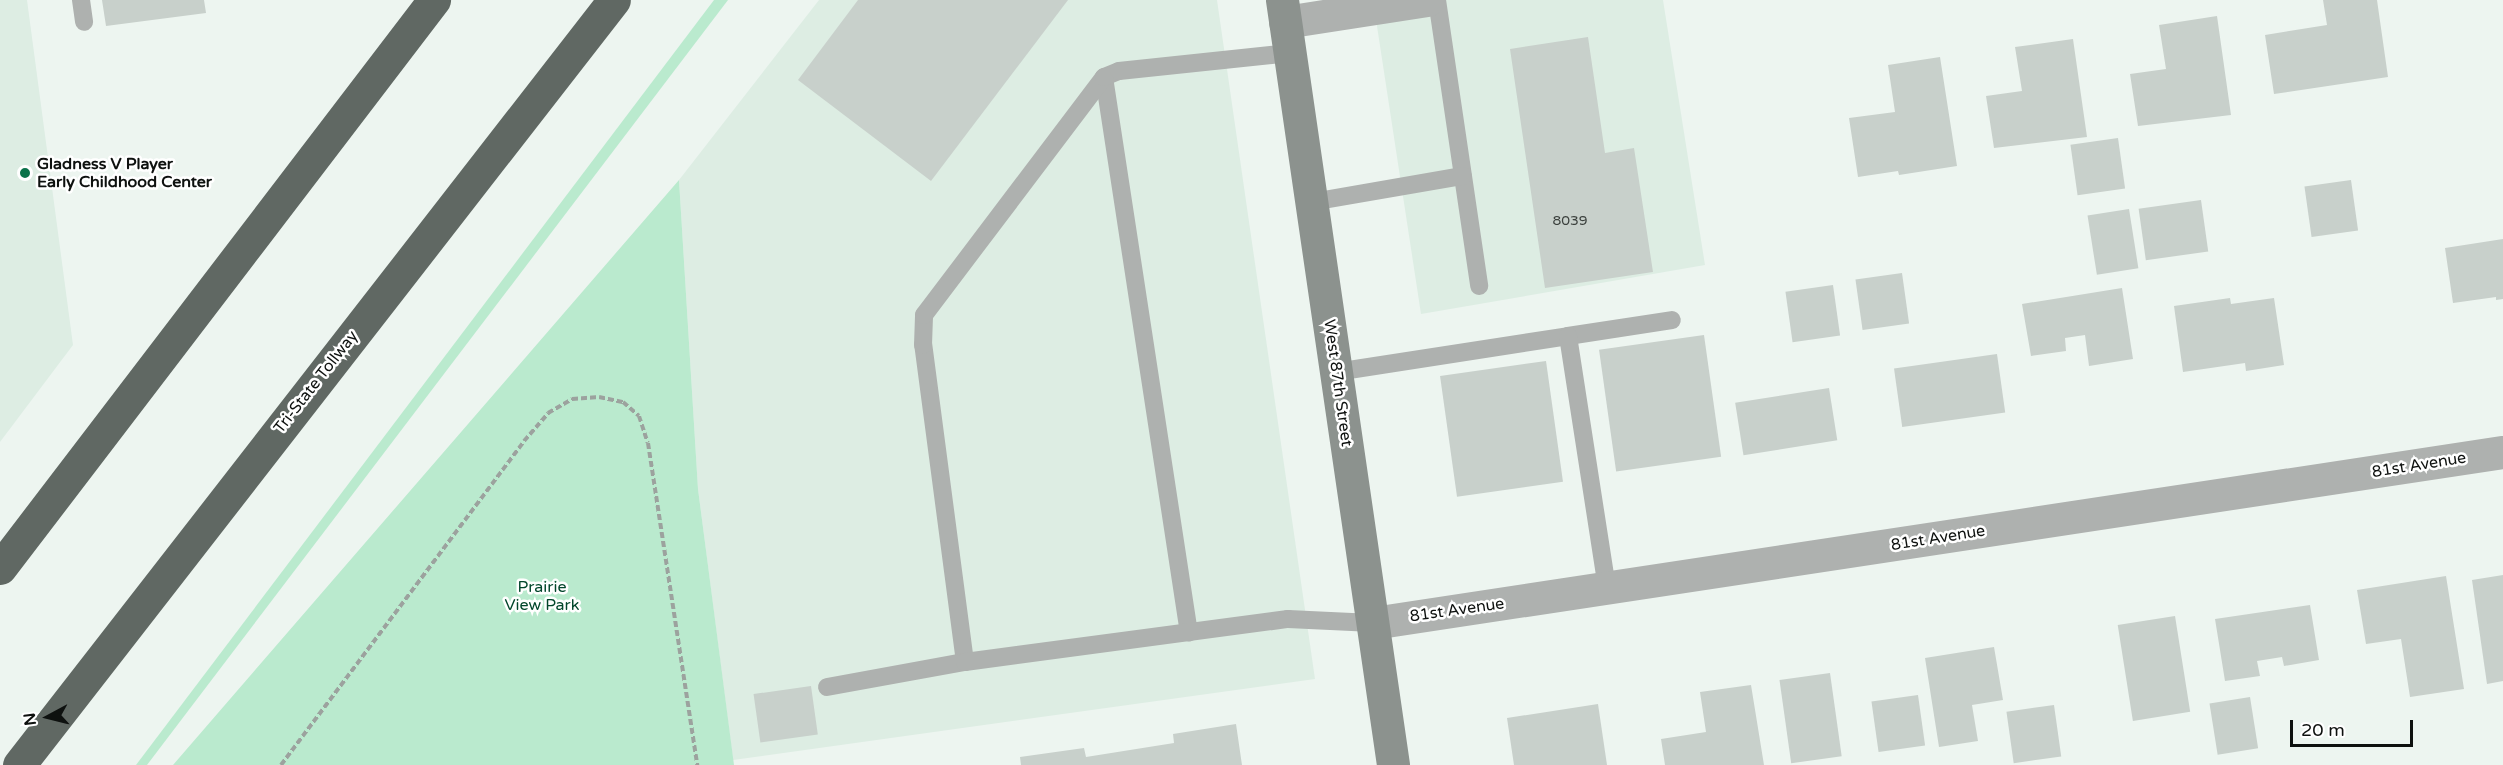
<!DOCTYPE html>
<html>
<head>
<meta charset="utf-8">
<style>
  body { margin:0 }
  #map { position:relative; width:2503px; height:765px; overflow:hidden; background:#edf5f0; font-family:"Varela Round",sans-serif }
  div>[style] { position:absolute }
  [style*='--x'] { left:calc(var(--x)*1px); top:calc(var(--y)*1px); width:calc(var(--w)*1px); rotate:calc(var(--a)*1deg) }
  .built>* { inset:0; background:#ddede3 }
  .green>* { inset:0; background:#baeace }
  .building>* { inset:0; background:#c8d0cb; transform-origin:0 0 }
  .path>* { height:4px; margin-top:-2px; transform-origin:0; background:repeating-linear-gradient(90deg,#9ca29e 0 6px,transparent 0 9px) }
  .lane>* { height:18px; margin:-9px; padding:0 9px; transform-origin:9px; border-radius:9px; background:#aeb1af }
  .street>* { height:33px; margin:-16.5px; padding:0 16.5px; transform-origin:16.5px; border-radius:16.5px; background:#aeb1af }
  .secondary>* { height:33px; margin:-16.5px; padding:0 16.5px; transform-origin:16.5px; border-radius:16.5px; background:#8c928e }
  .highway>* { height:33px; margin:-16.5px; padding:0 16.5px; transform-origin:16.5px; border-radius:16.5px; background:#606863 }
  .dots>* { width:16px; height:16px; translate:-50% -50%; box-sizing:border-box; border:3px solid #fff; border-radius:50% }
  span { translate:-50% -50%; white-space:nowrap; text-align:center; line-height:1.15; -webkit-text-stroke:5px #fff; paint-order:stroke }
  .number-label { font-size:14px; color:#3c413e }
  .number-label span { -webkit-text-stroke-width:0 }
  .poi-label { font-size:16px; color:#0e110f; font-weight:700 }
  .left { translate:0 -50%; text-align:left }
  .street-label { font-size:16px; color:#0e110f }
  .park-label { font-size:16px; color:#02462b }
  .north { position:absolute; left:18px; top:687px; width:60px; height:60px; -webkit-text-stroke:4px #fff; paint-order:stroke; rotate:263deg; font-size:16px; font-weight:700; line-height:24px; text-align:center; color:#0e110f }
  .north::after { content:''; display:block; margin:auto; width:21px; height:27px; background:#0e110f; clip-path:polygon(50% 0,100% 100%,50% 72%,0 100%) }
  .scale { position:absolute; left:2290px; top:720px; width:123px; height:27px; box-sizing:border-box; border:3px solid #0e110f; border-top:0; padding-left:8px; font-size:18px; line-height:21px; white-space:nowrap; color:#0e110f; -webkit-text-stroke:4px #fff; paint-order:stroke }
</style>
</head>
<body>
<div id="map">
  <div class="built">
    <div style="clip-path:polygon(0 0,27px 0,73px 345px,0 442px)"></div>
    <div style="clip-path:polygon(819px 0,1217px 0,1315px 679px,733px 760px,698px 489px,679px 180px)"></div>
    <div style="clip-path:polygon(1373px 0,1663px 0,1705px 265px,1421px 314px)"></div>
  </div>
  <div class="green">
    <div style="clip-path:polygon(714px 0,728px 0,147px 765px,136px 765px)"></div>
    <div style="clip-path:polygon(679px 180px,698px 489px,734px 765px,173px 765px)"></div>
  </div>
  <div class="building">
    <div style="clip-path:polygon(102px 0,204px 0,206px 13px,106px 26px)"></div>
    <div style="clip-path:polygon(858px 0,1068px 0,931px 181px,798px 80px)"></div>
    <div style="clip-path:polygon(2323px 0,2377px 0,2388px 77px,2274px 94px,2265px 35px,2327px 25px)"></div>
    <div style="clip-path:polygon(2217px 16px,2231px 115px,2138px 126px,2130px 74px,2166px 69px,2159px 25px)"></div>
    <div style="clip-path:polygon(1588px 37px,1605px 153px,1634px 148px,1653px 272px,1545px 288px,1510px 49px)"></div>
    <div style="clip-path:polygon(2073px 39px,2087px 137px,1994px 148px,1986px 96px,2022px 91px,2015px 47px)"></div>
    <div style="clip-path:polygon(1940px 57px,1957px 166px,1899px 175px,1898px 171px,1858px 177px,1849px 118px,1895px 112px,1888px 65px)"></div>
    <div style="left:2118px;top:138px;width:51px;height:48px;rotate:82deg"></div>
    <div style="left:2351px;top:180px;width:51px;height:47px;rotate:82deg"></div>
    <div style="left:2201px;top:200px;width:52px;height:63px;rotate:82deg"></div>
    <div style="left:2129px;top:209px;width:60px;height:42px;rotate:81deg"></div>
    <div style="clip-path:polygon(2503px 239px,2503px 299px,2496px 300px,2496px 297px,2453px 303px,2445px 248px)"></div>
    <div style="left:1902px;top:273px;width:51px;height:47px;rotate:82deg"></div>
    <div style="left:1833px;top:285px;width:51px;height:48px;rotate:82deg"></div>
    <div style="clip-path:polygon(2122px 288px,2133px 359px,2089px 366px,2085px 335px,2065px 338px,2066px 351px,2031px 356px,2022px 304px)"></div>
    <div style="clip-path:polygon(2230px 298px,2231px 304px,2274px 298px,2284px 365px,2246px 371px,2245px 363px,2183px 372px,2174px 306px)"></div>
    <div style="left:1704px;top:335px;width:123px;height:106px;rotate:82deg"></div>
    <div style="left:1997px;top:354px;width:59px;height:104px;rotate:82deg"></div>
    <div style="left:1546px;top:361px;width:122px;height:107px;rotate:82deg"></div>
    <div style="left:1829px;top:388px;width:53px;height:95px;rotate:81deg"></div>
    <div style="clip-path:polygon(2503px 575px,2503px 681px,2487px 684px,2472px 580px)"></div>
    <div style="clip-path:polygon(2446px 576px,2464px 689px,2410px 697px,2401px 639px,2366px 644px,2357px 590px)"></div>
    <div style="clip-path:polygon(2310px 605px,2319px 660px,2284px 666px,2282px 657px,2257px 661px,2260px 676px,2225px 681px,2215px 619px)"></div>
    <div style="left:2175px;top:616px;width:97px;height:58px;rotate:81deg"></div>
    <div style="clip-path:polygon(1994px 647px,2003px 700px,1972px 705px,1978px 741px,1939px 747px,1925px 658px)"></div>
    <div style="left:1830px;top:673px;width:84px;height:51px;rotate:82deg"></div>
    <div style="clip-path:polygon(1751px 685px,1764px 765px,1665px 765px,1661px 739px,1706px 732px,1700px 692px)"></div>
    <div style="left:811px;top:686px;width:49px;height:58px;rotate:82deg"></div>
    <div style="left:1918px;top:695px;width:51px;height:47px;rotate:82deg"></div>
    <div style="left:2250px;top:697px;width:52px;height:41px;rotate:81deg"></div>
    <div style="clip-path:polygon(1598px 704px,1607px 765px,1514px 765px,1507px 718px)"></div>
    <div style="left:2054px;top:705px;width:52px;height:48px;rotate:82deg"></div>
    <div style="clip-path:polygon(1236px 724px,1242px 765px,1021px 765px,1020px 757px,1084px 748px,1086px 757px,1174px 743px,1173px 734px)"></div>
  </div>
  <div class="path">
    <div style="--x:281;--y:765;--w:405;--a:-53.1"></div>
    <div style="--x:524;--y:441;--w:37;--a:-49"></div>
    <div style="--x:548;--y:413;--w:28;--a:-30"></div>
    <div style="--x:572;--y:399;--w:27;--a:-4"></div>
    <div style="--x:599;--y:397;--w:25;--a:12"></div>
    <div style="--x:623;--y:402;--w:21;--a:41"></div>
    <div style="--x:639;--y:416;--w:28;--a:72"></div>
    <div style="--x:648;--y:443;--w:326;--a:81.3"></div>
  </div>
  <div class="lane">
    <div style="--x:81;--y:0;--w:22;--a:82"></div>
    <div style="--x:1437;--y:0;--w:289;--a:81.6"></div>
    <div style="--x:1104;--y:77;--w:562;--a:81.31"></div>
    <div style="--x:1312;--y:202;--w:153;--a:-9.8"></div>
    <div style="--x:1568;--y:336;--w:105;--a:-8.7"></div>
    <div style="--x:1336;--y:372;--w:235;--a:-8.8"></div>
    <div style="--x:1568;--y:336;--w:255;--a:81.2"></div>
    <div style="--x:965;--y:662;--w:320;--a:-97.5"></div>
    <div style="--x:923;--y:345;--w:30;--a:-88"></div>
    <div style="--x:924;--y:315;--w:298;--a:-52.9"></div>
    <div style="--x:1104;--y:77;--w:16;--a:-22"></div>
    <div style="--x:1119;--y:71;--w:172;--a:-6"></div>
    <div style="--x:827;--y:687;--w:140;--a:-10.3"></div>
    <div style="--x:965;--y:662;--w:326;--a:-7.6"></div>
    <div style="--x:1288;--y:619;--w:85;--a:2.7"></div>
  </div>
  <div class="street">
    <div style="--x:1285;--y:22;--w:144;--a:-8.8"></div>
    <div style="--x:1373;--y:623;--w:1143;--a:-8.61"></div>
  </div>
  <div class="secondary">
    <div style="--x:1282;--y:0;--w:773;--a:81.74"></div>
  </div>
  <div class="highway">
    <div style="--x:0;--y:568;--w:715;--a:-52.62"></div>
    <div style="--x:19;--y:765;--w:969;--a:-52.13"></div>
  </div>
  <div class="dots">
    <div style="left:25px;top:173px;background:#0b724a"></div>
  </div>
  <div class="number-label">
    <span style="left:1570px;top:221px">8039</span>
  </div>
  <div class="poi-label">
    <span class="left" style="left:37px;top:173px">Gladness V Player<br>Early Childhood Center</span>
  </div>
  <div class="street-label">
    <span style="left:316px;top:382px;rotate:-52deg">Tri-State Tollway</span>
    <span style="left:1338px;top:383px;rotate:82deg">West 87th Street</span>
    <span style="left:2419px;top:465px;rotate:-9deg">81st Avenue</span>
    <span style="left:1938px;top:538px;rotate:-9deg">81st Avenue</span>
    <span style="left:1457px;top:610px;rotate:-8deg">81st Avenue</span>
  </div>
  <div class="park-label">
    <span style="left:542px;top:596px">Prairie<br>View Park</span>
  </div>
  <div class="north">N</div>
  <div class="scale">20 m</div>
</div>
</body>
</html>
